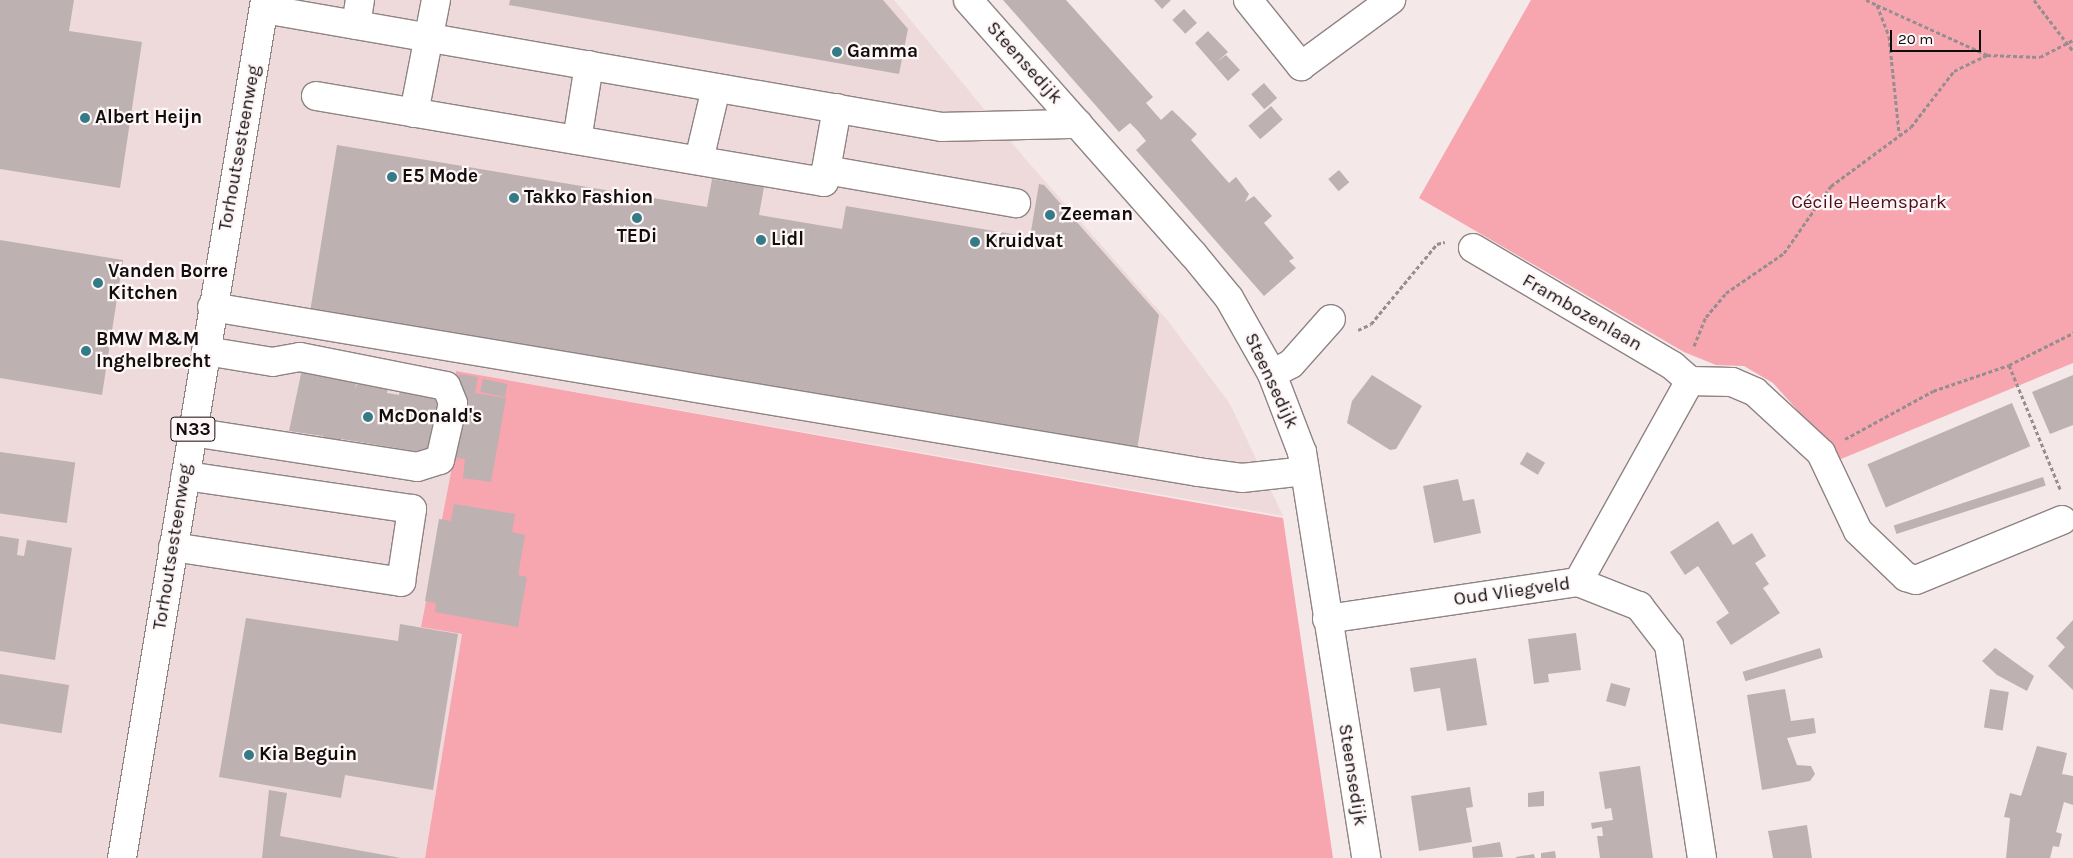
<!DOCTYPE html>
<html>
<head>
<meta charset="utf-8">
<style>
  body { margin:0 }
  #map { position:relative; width:2073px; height:858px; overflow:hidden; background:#f4e8e8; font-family:Karla,sans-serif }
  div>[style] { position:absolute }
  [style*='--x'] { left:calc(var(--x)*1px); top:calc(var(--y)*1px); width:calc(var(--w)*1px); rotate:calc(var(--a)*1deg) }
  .built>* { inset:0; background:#efdadb }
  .green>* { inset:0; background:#f7a5ae }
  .building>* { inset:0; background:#bdb1b2; transform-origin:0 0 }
  .path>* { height:3px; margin-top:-1.5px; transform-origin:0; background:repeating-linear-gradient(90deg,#968e8e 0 4px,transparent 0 6.5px) }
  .roads { filter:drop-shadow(1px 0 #8f8384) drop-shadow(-1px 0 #8f8384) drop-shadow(0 1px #8f8384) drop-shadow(0 -1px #8f8384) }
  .minor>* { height:28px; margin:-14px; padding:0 14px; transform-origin:14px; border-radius:14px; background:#fff }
  .major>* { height:28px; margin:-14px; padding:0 14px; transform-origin:14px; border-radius:14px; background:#fff }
  .dots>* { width:14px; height:14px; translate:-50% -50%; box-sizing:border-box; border:2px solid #fef6f7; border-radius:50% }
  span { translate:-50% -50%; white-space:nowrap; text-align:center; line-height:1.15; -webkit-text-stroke:4.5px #fef6f7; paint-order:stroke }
  .shield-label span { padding:1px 4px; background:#fef6f7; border:1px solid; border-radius:4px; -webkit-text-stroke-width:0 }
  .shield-label { font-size:18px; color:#110d0d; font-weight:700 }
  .poi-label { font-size:19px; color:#110d0d; font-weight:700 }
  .left { translate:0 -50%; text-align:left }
  .street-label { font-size:19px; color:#110d0d }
  .park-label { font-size:19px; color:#4d0f1d }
  .scale { position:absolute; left:1890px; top:30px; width:91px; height:22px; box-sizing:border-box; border:2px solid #110d0d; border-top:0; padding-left:6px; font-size:15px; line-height:18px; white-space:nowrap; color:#110d0d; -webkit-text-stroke:4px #fef6f7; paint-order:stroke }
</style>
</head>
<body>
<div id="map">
  <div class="built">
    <div style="clip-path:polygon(0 0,894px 0,1022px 155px,1168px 321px,1230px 404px,1283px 516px,456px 371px,454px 457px,421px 627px,462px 634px,425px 858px,0 858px)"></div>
  </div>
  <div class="green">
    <div style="clip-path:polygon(1531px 0,2073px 0,2073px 363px,1841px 459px,1773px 383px,1744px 366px,1716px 365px,1684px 352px,1419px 198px)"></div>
    <div style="clip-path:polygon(456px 371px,1283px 518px,1333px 858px,425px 858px,462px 634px,421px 627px,454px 457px)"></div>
  </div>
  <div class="building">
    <div style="clip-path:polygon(0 0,74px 0,69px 31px,142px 42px,120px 188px,0 169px)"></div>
    <div style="clip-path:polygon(510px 0,883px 0,908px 29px,899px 74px,509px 5px)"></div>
    <div style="clip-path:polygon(1003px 0,1066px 0,1153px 97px,1146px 103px,1161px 120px,1172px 110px,1197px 134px,1191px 140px,1229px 183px,1236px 177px,1249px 194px,1245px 202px,1254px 196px,1272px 216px,1264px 223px,1294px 258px,1289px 261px,1296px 268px,1264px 296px,1136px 150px,1146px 141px,1138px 131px,1130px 123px,1119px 132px)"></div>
    <div style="clip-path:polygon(1154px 0,1171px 0,1162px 9px)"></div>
    <div style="left:1184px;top:9px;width:19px;height:16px;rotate:47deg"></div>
    <div style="clip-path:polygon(1208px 31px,1228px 52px,1217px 62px,1226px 55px,1240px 70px,1228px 81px,1195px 43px)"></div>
    <div style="left:1264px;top:83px;width:20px;height:17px;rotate:49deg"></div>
    <div style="left:1271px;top:106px;width:18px;height:30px;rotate:49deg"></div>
    <div style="clip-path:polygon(337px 145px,707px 207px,712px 179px,764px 187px,759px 215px,842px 229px,846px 206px,1030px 237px,1039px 184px,1044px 185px,1159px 315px,1137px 450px,310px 312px)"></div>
    <div style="left:1339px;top:170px;width:16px;height:14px;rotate:50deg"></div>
    <div style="clip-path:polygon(0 240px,123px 260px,102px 395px,0 378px)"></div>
    <div style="clip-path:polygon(302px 369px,357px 378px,355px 389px,359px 378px,389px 384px,387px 393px,399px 395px,400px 388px,441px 395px,438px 455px,341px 439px,340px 445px,322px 442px,323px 436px,289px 431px)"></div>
    <div style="clip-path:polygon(459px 374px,478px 377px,475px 393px,506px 398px,491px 482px,463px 478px,465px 459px,456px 458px,461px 424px)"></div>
    <div style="clip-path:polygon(1372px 375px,1422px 406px,1396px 449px,1390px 450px,1347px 423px,1352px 401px)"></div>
    <div style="clip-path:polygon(2073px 375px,2073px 425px,2050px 434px,2032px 392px)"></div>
    <div style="left:483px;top:379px;width:25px;height:13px;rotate:12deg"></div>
    <div style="left:2012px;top:403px;width:47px;height:157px;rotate:67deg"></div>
    <div style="left:0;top:452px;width:76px;height:61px;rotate:8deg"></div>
    <div style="left:1527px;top:452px;width:21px;height:14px;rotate:31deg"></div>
    <div style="left:2043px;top:477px;width:9px;height:157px;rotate:72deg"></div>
    <div style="clip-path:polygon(1458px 479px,1463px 501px,1474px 499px,1481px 533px,1434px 543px,1423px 486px)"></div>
    <div style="clip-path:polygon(454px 504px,515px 514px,512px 532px,525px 535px,518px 575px,527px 577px,518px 627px,435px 612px,436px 603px,425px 601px,439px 519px,451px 521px)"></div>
    <div style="clip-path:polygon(1718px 521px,1733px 545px,1752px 533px,1766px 556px,1755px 563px,1769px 584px,1763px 588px,1780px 613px,1731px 645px,1716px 622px,1729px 613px,1698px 566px,1685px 575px,1670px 552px)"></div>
    <div style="clip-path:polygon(0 536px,19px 539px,17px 555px,24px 556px,27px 540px,72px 548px,55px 660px,0 651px)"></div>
    <div style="clip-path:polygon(246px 618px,398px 641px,400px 624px,458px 634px,433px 790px,345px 775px,341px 798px,219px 777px)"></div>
    <div style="clip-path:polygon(2073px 620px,2073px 690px,2048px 666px,2065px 647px,2056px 638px)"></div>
    <div style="clip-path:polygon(1576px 633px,1581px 670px,1548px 674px,1549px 682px,1534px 684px,1528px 639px)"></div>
    <div style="left:1820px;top:648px;width:10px;height:81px;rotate:73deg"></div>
    <div style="clip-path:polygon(1995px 648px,2034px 676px,2027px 691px,1997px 675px,1982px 661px)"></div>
    <div style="clip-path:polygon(1476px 658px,1487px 725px,1447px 731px,1440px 688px,1414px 692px,1410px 668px)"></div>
    <div style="left:0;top:674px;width:70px;height:49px;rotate:9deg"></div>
    <div style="left:1611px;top:683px;width:20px;height:19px;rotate:15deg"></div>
    <div style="clip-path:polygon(1785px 689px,1791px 721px,1814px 718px,1816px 733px,1787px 738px,1797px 765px,1811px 766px,1815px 774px,1810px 781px,1762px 790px,1747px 695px)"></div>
    <div style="left:1990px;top:689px;width:19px;height:39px;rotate:9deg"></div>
    <div style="clip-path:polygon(2037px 746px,2067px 753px,2062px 774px,2073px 776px,2073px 805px,2064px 802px,2056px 832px,2062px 834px,2059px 847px,2053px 846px,2050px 858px,2006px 858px,2010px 818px,2004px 817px,2010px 793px,2021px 796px)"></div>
    <div style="clip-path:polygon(1640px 766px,1653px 858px,1600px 858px,1597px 836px,1603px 836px,1602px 827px,1592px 829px,1591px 823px,1613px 820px,1611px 808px,1605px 809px,1599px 772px)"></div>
    <div style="clip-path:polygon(1470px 787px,1473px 807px,1466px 808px,1472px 842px,1419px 851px,1411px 796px)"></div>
    <div style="clip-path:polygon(269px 790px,287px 793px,280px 836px,401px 858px,262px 858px)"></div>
    <div style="clip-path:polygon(1544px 791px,1544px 806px,1528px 807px,1528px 793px)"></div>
    <div style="clip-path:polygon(1807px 825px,1812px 858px,1773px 858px,1768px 831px)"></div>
    <div style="clip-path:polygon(1500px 842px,1503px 857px,1473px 858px,1472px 847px)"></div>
    <div style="clip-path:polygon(1555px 851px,1556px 858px,1541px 858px,1541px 853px)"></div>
    <div style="clip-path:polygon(1534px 854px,1535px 858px,1516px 858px,1516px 857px)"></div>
  </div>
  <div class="path">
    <div style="--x:1866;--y:0;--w:12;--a:24"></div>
    <div style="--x:1877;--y:5;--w:33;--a:69"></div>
    <div style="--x:1889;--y:36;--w:98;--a:84.1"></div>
    <div style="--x:2034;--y:0;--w:64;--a:52.6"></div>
    <div style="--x:1877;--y:5;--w:121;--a:24.4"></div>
    <div style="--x:1358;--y:330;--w:14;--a:-25"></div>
    <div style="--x:1371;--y:324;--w:104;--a:-50.5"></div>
    <div style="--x:1437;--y:244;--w:8;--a:-14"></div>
    <div style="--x:1694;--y:346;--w:31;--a:-68"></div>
    <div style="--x:1706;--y:317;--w:31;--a:-50"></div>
    <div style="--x:1726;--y:293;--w:70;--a:-34.6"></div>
    <div style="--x:1784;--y:253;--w:82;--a:-55"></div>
    <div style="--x:1831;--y:186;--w:99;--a:-36.4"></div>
    <div style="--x:1911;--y:127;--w:71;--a:-52.5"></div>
    <div style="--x:1954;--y:71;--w:37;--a:-26"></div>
    <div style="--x:1987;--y:55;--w:53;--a:2.2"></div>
    <div style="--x:2040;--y:57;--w:37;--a:-27"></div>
    <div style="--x:2009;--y:365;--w:136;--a:67.6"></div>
    <div style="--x:1845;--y:439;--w:100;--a:-28.6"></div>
    <div style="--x:1933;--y:391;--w:80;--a:-18.9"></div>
    <div style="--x:2009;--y:365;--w:72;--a:-26.6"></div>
  </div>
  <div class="roads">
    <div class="minor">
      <div style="--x:968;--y:0;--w:339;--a:48.5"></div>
      <div style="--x:1193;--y:254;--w:57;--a:50.7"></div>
      <div style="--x:1229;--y:298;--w:87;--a:60.5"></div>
      <div style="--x:1272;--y:374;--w:84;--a:69"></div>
      <div style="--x:1302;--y:452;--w:411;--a:81"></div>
      <div style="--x:1248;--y:0;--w:85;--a:51.2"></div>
      <div style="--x:1301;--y:66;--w:112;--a:-36.3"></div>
      <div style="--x:264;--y:9;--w:688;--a:9.87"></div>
      <div style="--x:942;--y:127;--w:136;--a:-1.3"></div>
      <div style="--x:356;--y:25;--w:25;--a:-81"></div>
      <div style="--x:316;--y:96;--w:515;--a:9.61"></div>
      <div style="--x:824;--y:182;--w:12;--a:-81"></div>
      <div style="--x:826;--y:170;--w:193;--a:9.9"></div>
      <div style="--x:414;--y:113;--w:115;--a:-79"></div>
      <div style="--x:577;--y:140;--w:76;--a:-80.9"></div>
      <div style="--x:699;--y:160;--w:74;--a:-76.7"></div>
      <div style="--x:826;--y:170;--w:63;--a:-79.9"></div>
      <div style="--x:1473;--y:248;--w:232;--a:30.5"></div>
      <div style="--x:1673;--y:366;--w:23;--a:41"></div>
      <div style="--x:1690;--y:381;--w:42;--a:1.4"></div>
      <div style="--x:1732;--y:382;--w:25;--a:23"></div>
      <div style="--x:1755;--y:392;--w:90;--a:42.7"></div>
      <div style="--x:1821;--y:453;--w:86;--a:64.6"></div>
      <div style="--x:1858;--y:531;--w:66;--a:43.8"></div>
      <div style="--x:1906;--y:577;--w:10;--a:17"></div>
      <div style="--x:1916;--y:580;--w:158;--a:-22.3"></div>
      <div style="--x:212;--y:307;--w:1000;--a:9.5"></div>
      <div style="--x:1198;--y:472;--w:44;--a:7.8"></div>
      <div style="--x:1242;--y:478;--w:63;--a:-6.3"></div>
      <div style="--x:1272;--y:374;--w:21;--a:-28"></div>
      <div style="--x:1291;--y:364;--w:60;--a:-48.4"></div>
      <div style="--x:192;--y:432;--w:228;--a:8.8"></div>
      <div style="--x:417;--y:467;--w:24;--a:-17"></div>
      <div style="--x:440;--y:460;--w:58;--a:-77.2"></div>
      <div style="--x:453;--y:403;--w:18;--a:-112"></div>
      <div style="--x:446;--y:386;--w:149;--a:-168.8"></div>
      <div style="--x:300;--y:357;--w:27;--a:170"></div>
      <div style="--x:273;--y:362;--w:68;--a:-170.7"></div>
      <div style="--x:173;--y:547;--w:231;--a:8.7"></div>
      <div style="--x:401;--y:582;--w:74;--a:-81.4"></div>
      <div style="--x:412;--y:509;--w:229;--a:-171.7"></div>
      <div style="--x:1578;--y:582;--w:230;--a:-60.9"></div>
      <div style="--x:1327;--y:619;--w:254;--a:-8.4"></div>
      <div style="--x:1578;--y:582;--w:66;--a:21.5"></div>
      <div style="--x:1639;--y:606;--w:49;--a:52.4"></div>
      <div style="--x:1669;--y:645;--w:216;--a:81.2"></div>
    </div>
    <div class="major">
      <div style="--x:122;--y:858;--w:870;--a:-80.54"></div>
    </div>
  </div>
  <div class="dots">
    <div style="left:837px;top:52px;background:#347a87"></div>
    <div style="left:85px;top:118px;background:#347a87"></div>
    <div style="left:392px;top:177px;background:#347a87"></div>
    <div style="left:514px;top:198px;background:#347a87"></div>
    <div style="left:1050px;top:215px;background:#347a87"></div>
    <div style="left:637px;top:218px;background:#347a87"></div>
    <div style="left:761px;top:240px;background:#347a87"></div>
    <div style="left:975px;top:242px;background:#347a87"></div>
    <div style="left:98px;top:283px;background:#347a87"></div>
    <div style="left:86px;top:351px;background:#347a87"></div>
    <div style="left:368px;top:417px;background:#347a87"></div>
    <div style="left:249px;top:755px;background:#347a87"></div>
  </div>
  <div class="shield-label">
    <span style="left:193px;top:429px">N33</span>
  </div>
  <div class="poi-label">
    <span class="left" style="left:847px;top:52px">Gamma</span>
    <span class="left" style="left:95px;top:118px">Albert Heijn</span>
    <span class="left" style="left:402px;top:177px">E5 Mode</span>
    <span class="left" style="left:524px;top:198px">Takko Fashion</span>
    <span class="left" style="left:1060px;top:215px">Zeeman</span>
    <span style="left:637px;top:237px">TEDi</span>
    <span class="left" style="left:771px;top:240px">Lidl</span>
    <span class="left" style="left:985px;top:242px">Kruidvat</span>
    <span class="left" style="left:108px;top:283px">Vanden Borre<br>Kitchen</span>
    <span class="left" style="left:96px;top:351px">BMW M&amp;M<br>Inghelbrecht</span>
    <span class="left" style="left:378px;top:417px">McDonald's</span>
    <span class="left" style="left:259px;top:755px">Kia Beguin</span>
  </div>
  <div class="street-label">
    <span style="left:1024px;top:63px;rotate:48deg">Steensedijk</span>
    <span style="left:240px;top:148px;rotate:-80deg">Torhoutsesteenweg</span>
    <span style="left:1582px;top:313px;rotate:30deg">Frambozenlaan</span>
    <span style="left:1271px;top:381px;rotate:65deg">Steensedijk</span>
    <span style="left:173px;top:547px;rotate:-81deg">Torhoutsesteenweg</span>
    <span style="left:1512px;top:592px;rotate:-8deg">Oud Vliegveld</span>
    <span style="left:1352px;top:775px;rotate:81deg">Steensedijk</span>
  </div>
  <div class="park-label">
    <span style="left:1869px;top:203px">Cécile Heemspark</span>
  </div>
  <div class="scale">20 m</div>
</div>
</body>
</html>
